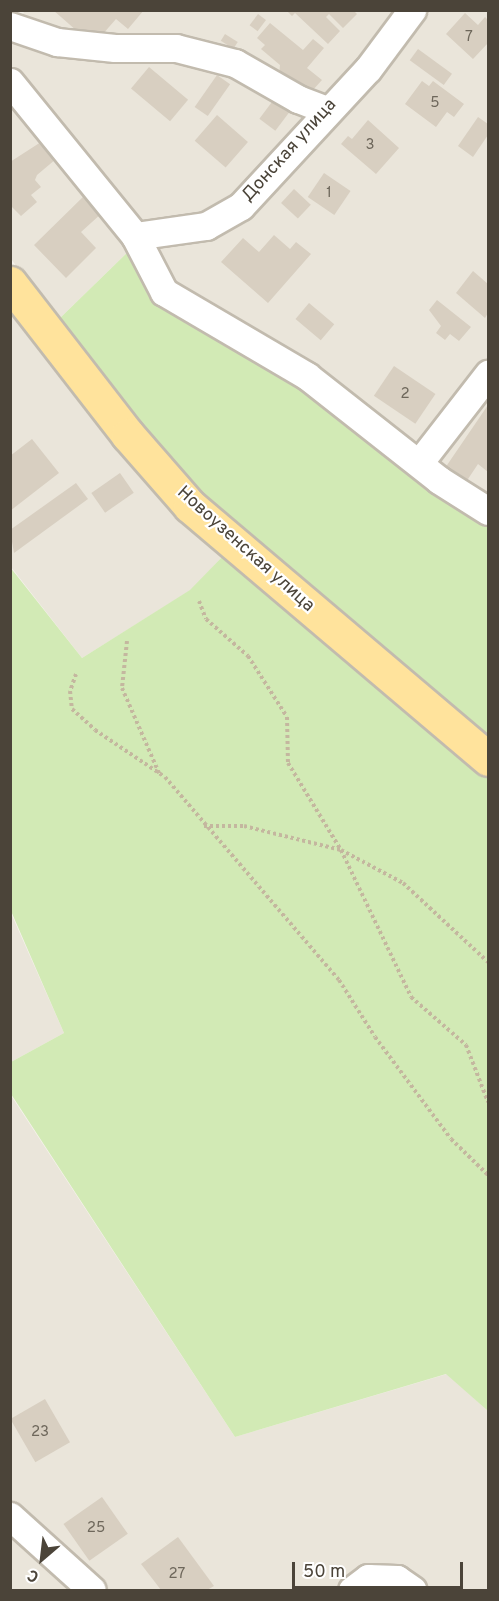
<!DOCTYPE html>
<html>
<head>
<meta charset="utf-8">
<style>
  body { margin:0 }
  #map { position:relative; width:499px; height:1601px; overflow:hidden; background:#f6f3ec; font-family:Overpass,sans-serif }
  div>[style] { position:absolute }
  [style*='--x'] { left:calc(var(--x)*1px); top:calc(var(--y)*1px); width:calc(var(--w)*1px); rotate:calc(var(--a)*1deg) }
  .residential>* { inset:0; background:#eae5da }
  .green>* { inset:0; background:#d2eab5 }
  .building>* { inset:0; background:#d8cfc1; transform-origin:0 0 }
  .path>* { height:4px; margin-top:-2px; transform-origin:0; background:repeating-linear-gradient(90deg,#c4b79f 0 3px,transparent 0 6px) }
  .roads { filter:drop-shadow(2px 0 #c2bbae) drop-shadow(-2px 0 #c2bbae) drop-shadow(0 2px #c2bbae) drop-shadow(0 -2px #c2bbae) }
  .minor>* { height:27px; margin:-13.5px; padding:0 13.5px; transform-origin:13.5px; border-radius:13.5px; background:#fff }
  .major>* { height:33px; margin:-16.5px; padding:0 16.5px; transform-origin:16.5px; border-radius:16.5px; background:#ffe39c }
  span { translate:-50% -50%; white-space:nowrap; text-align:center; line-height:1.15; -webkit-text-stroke:4.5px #fff; paint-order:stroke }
  .number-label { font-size:15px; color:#6e675b }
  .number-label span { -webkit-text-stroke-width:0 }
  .street-label { font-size:18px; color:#4b4439 }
  .frame { position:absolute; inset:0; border:12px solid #4b4439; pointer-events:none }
  .north { position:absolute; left:12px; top:1529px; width:60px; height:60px; -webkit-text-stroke:4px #fff; paint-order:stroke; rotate:208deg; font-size:16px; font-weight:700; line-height:24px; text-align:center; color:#4b4439 }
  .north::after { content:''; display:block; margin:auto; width:21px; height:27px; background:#4b4439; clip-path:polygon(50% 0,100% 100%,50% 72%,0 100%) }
  .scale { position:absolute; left:292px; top:1562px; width:171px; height:27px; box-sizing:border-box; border:3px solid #4b4439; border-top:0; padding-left:8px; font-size:18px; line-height:21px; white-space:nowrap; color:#4b4439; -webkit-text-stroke:4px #fff; paint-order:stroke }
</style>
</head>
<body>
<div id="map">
  <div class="residential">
    <div style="clip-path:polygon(25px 11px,404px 11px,233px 204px,204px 218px,138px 228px,11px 73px,11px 26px)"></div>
    <div style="clip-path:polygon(424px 11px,488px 11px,488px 361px,430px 436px,418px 441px,404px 439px,175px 289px,145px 237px,207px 230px)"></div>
    <div style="clip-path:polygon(10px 99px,133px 247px,58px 320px,11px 259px)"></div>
    <div style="clip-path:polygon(10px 308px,224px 555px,191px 590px,82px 658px,11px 567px)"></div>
    <div style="clip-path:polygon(488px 390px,488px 502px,438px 465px,440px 454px)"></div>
    <div style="clip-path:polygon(10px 911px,64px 1033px,11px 1062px,10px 1062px)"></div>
    <div style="clip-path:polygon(10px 1094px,235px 1437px,447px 1374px,488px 1411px,488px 1590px,11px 1590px)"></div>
  </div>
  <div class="green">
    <div style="clip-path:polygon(133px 247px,142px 273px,170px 312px,326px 402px,488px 523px,488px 743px,203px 499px,58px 320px)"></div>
    <div style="clip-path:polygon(224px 555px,488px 774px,488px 1411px,446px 1374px,235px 1437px,11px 1094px,11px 1062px,64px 1033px,11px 911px,10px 567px,82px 658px,190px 590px)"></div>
  </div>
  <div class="building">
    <div style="clip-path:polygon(53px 10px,144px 10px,128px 29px,116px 19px,102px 35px,85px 38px)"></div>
    <div style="clip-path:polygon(286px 10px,353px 10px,357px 14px,343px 28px,329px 14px,326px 17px,340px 31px,328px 44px,295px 13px,292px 16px)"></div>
    <div style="clip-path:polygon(465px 13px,478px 25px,485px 17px,488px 20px,488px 43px,473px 59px,446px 34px)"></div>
    <div style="left:258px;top:14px;width:10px;height:14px;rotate:37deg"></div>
    <div style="clip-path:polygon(270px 23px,303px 50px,313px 39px,324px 48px,307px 68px,322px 80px,312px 91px,279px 76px,280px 65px,261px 49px,265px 45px,257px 38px)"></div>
    <div style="left:225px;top:34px;width:15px;height:8px;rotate:32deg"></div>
    <div style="left:418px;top:49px;width:42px;height:14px;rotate:36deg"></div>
    <div style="left:149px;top:67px;width:51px;height:28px;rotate:40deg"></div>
    <div style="left:217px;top:75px;width:16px;height:39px;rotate:35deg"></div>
    <div style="clip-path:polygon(422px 81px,429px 86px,433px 81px,464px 104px,454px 117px,447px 112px,436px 127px,405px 104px)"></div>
    <div style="left:275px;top:98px;width:20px;height:26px;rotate:37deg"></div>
    <div style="left:217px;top:115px;width:41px;height:34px;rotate:41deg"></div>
    <div style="clip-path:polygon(478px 117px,488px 124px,488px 135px,473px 157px,458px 146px)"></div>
    <div style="clip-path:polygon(368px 120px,399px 148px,376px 174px,341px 144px,348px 136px,352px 139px)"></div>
    <div style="clip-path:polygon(41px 142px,56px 159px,37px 175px,35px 180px,41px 187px,31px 195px,37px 202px,21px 216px,10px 205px,10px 162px)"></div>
    <div style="left:324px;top:173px;width:32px;height:29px;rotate:34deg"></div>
    <div style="left:294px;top:189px;width:23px;height:19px;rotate:43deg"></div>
    <div style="clip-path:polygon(85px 195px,102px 213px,81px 232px,96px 248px,66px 278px,34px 245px)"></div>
    <div style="clip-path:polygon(274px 235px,290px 249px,296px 242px,311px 254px,268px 303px,221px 262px,243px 238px,259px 252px)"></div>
    <div style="clip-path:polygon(473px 271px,488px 284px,488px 313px,485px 318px,456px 293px)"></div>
    <div style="clip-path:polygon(437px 300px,471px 327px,459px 341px,450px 334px,445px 340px,436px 333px,441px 326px,429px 310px)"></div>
    <div style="left:309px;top:303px;width:33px;height:21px;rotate:40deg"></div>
    <div style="left:394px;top:366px;width:50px;height:36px;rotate:34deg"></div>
    <div style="clip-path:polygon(488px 405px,488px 472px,478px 464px,464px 485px,443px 471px)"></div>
    <div style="clip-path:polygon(32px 439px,59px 473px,10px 511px,10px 456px)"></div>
    <div style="left:120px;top:473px;width:24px;height:35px;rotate:55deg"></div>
    <div style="clip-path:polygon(76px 483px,88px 499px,14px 553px,10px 530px)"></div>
    <div style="left:45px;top:1399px;width:50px;height:40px;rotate:60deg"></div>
    <div style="left:102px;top:1497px;width:45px;height:47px;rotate:55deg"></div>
    <div style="clip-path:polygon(178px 1537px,214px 1586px,207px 1590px,161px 1590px,141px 1564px)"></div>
  </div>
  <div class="path">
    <div style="--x:199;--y:601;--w:19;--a:69"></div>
    <div style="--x:206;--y:619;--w:56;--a:41.4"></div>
    <div style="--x:248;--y:656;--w:72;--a:57.4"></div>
    <div style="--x:287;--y:717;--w:46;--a:88.8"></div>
    <div style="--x:288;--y:763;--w:102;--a:58.7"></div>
    <div style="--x:341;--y:850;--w:163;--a:64.5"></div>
    <div style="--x:411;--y:997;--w:73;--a:41.1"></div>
    <div style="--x:466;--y:1045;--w:61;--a:68.9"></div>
    <div style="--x:127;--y:641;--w:47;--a:96.1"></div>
    <div style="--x:122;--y:688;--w:93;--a:66.5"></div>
    <div style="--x:76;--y:674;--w:18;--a:109"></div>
    <div style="--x:70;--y:691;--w:18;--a:84"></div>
    <div style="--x:72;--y:709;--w:31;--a:42"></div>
    <div style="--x:95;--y:730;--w:84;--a:33.9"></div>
    <div style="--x:165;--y:777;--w:267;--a:49.4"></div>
    <div style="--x:339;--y:980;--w:67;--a:57.7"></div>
    <div style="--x:375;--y:1037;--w:127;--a:53.3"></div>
    <div style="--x:451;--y:1139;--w:52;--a:44.2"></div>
    <div style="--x:204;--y:826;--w:40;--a:0"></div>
    <div style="--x:244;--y:826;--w:100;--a:13.9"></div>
    <div style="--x:341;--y:850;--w:70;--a:28"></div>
    <div style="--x:403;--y:883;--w:116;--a:42.9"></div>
  </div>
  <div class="roads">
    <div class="minor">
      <div style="--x:10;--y:26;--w:50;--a:18.8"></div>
      <div style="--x:57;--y:42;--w:58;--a:5.9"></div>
      <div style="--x:115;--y:48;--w:61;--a:0"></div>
      <div style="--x:176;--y:48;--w:61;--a:14.3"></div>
      <div style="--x:235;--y:63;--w:73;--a:29.7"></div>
      <div style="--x:298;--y:99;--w:31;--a:21"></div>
      <div style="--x:10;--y:82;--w:198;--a:50.9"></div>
      <div style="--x:135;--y:236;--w:63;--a:62.6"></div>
      <div style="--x:164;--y:292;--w:166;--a:30.4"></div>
      <div style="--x:307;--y:376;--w:168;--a:38.2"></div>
      <div style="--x:439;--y:480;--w:58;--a:32.3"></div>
      <div style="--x:135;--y:236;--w:72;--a:-8"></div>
      <div style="--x:206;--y:226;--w:40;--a:-29.7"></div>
      <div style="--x:241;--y:206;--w:187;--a:-47.2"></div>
      <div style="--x:368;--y:69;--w:74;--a:-53.3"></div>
      <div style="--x:419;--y:463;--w:113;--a:-52.2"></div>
      <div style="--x:10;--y:1516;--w:110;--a:42.1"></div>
      <div style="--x:352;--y:1590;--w:20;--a:-37"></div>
      <div style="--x:368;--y:1578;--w:29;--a:2"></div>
      <div style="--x:397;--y:1579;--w:19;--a:35"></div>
    </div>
    <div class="major">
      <div style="--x:10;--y:283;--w:192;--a:52.2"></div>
      <div style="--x:128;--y:435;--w:94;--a:48.9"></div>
      <div style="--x:190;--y:506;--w:391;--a:40.3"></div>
    </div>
  </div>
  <div class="number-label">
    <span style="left:469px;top:38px">7</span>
    <span style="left:435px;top:104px">5</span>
    <span style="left:370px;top:146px">3</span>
    <span style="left:329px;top:194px">1</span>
    <span style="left:405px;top:395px">2</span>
    <span style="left:40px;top:1433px">23</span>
    <span style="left:96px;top:1529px">25</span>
    <span style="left:177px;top:1575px">27</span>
  </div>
  <div class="street-label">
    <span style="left:290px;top:151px;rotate:-48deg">Донская улица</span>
    <span style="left:245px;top:550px;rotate:42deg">Новоузенская улица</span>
  </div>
  <div class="frame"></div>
  <div class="north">С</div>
  <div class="scale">50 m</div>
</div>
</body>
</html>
